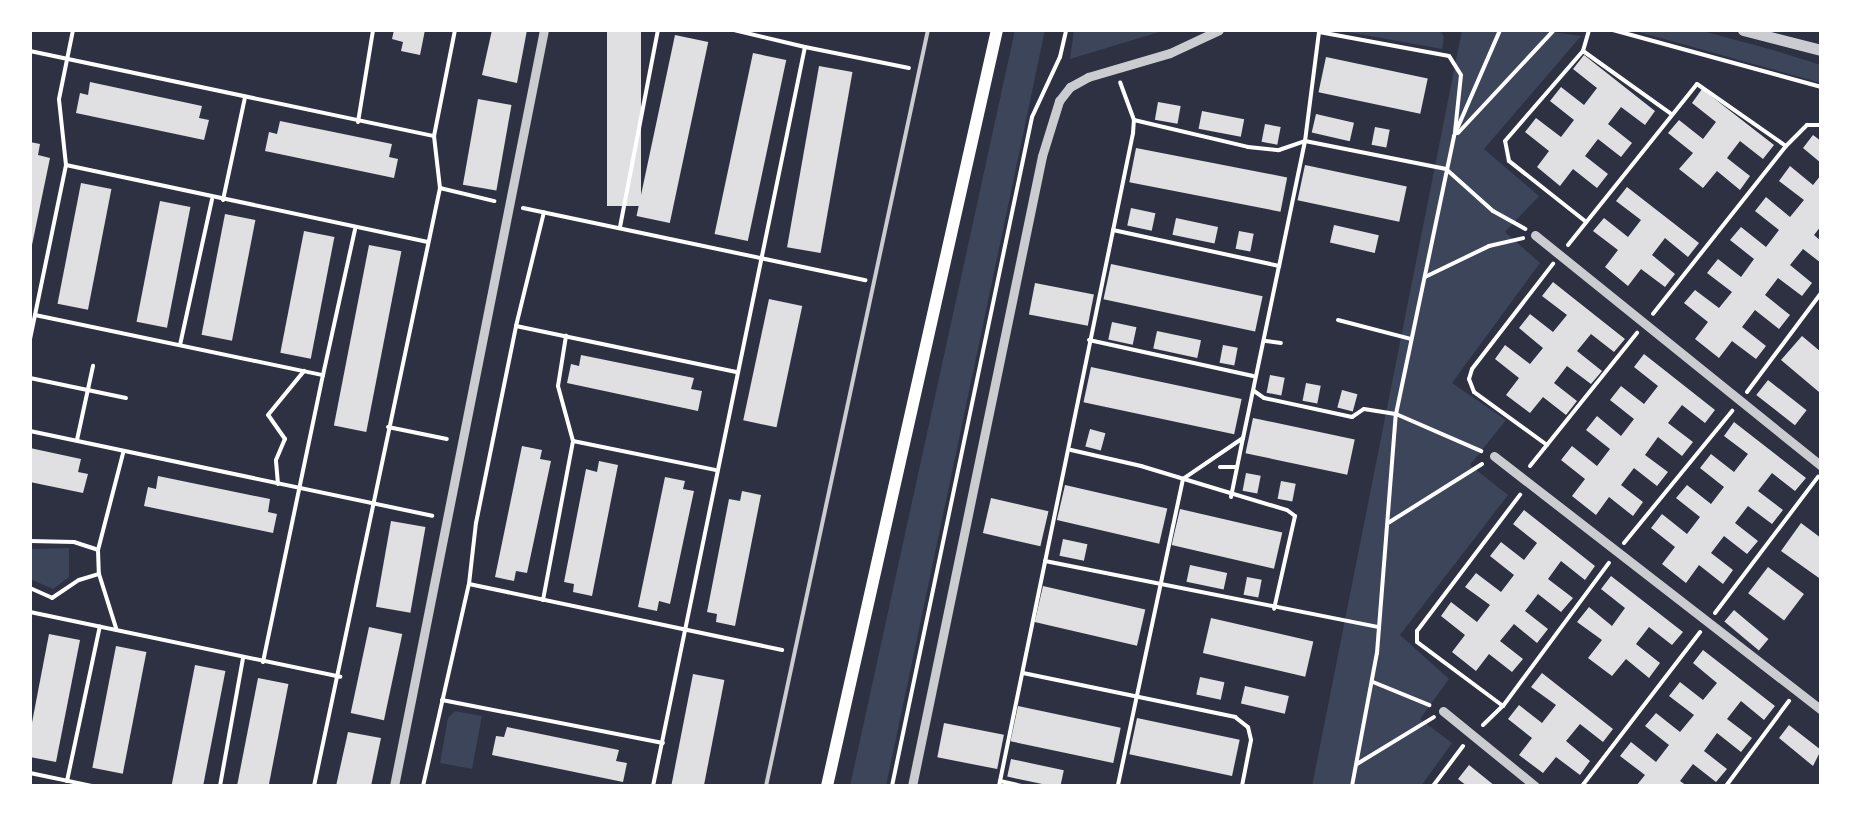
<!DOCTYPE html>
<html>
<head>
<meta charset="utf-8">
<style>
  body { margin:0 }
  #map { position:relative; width:1851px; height:816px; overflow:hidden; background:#2d3142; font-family:Ubuntu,sans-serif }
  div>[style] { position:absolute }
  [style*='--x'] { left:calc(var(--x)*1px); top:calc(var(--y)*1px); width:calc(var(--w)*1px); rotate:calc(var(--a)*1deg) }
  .green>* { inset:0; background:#3c4559 }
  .building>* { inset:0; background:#e0e0e3; transform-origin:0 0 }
  .path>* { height:4px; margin:-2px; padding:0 2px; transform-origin:2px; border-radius:2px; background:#fff }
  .service>* { height:4px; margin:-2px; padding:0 2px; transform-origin:2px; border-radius:2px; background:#caccd0 }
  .minor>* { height:9px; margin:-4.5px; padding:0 4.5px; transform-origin:4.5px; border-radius:4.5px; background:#caccd0 }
  .tertiary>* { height:11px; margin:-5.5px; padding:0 5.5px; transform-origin:5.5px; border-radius:5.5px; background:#caccd0 }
  .secondary>* { height:12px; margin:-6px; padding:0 6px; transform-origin:6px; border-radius:6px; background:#fff }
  span { translate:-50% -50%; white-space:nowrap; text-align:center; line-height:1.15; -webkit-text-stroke:8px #fff; paint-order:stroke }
  .frame { position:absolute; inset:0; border:32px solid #fff; pointer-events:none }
</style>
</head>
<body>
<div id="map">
  <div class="green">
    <div style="clip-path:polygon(1015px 30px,1045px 30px,886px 786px,850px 786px)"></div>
    <div style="clip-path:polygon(1074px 30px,1166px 30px,1070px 59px)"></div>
    <div style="clip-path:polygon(1337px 30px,1440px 30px,1444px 37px,1442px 49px)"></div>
    <div style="clip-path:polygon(1462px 30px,1538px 30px,1581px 36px,1484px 149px,1539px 196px,1505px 232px,1540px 263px,1452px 383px,1506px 420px,1470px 465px,1508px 495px,1400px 635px,1449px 679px,1420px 719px,1452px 743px,1421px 786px,1312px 786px)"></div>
    <div style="clip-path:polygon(1632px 30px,1699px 30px,1773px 50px,1821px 65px,1821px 83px)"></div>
    <div style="clip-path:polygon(69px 548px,69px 577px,53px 589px,30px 579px,30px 549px)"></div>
    <div style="clip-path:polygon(455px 711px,482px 716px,472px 769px,440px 763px,448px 718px)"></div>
  </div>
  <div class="building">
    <div style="clip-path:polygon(394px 30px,425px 30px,420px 55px,401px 51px,403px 42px,392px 39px)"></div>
    <div style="clip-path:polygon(492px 30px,527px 30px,517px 83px,482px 75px)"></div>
    <div style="left:607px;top:30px;width:34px;height:176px"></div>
    <div style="left:675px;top:35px;width:34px;height:185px;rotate:12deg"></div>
    <div style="left:753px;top:53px;width:34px;height:185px;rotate:12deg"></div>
    <div style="clip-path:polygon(1584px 55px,1655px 111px,1645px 125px,1621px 107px,1608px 124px,1632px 143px,1621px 157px,1598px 139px,1585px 156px,1608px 174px,1597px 188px,1573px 169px,1560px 186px,1537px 167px,1549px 151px,1525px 132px,1536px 118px,1561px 137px,1574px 120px,1550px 101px,1561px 87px,1584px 105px,1597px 88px,1573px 69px)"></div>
    <div style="left:1326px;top:57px;width:104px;height:36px;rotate:12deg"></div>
    <div style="left:819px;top:66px;width:34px;height:184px;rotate:10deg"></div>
    <div style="clip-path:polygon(90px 82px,202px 106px,199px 118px,209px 120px,204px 140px,76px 113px,80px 93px,88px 95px)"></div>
    <div style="clip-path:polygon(1702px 89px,1774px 145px,1763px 159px,1740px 141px,1727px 158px,1750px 176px,1740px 190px,1717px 171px,1703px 188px,1679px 169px,1693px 153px,1668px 133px,1679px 120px,1703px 139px,1716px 122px,1692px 103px)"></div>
    <div style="left:478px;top:99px;width:34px;height:87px;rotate:10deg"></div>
    <div style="left:1158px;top:102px;width:23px;height:18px;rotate:10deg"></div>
    <div style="left:1202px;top:111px;width:43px;height:18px;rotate:11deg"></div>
    <div style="left:1316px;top:114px;width:39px;height:19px;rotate:13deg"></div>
    <div style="clip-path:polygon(280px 121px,392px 144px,389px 157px,398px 159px,394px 178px,265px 151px,269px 132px,277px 134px)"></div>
    <div style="left:1265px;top:124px;width:16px;height:18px;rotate:11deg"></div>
    <div style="left:1375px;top:127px;width:15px;height:18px;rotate:11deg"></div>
    <div style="clip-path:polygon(1813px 135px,1821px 141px,1821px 163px,1803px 148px)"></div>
    <div style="clip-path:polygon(30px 142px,40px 144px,38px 155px,50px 158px,32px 245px)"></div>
    <div style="left:1136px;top:148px;width:154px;height:35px;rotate:11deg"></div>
    <div style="left:1305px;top:165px;width:104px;height:36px;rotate:12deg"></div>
    <div style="clip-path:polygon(1790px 166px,1813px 185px,1821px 175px,1821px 226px,1814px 235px,1821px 241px,1821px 263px,1803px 249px,1790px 265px,1812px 283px,1802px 296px,1778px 278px,1765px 295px,1790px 315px,1779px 329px,1755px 310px,1742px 327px,1766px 346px,1756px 359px,1732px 341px,1719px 358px,1695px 339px,1708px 322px,1684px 303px,1695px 290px,1719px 308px,1732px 292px,1707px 273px,1718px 259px,1741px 277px,1754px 259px,1730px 240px,1741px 227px,1766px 247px,1779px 230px,1755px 211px,1766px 197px,1790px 217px,1804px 200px,1779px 181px)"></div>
    <div style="left:81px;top:183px;width:31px;height:123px;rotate:11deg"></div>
    <div style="clip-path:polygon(1627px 187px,1699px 243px,1688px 257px,1665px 238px,1652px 255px,1675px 274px,1665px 287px,1641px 269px,1628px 286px,1605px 267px,1618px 250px,1593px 231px,1604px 218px,1628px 237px,1641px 220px,1616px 201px)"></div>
    <div style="left:160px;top:201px;width:31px;height:123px;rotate:11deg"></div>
    <div style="left:1131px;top:208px;width:25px;height:18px;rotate:12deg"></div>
    <div style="left:225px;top:214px;width:31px;height:123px;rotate:11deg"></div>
    <div style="left:1176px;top:218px;width:43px;height:17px;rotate:12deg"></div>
    <div style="left:1334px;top:225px;width:46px;height:18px;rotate:13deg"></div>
    <div style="left:304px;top:231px;width:31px;height:124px;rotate:11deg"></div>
    <div style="left:1239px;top:231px;width:15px;height:18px;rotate:11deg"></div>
    <div style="left:369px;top:245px;width:33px;height:184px;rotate:11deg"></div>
    <div style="left:1111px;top:264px;width:155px;height:36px;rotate:12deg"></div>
    <div style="clip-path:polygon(1553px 282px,1625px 339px,1614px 352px,1591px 334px,1577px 351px,1602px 371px,1591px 384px,1567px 366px,1554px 383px,1577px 401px,1566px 415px,1543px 397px,1530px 413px,1506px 395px,1519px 378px,1495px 359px,1505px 345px,1530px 364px,1543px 348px,1519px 328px,1530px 314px,1553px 332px,1567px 315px,1542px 296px)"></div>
    <div style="left:1035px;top:283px;width:60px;height:32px;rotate:11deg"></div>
    <div style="left:769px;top:299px;width:34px;height:124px;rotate:12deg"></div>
    <div style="left:1112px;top:322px;width:25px;height:18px;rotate:12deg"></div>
    <div style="left:1157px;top:331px;width:45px;height:18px;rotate:12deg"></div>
    <div style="clip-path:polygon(1802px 336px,1821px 352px,1819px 392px,1781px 360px)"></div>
    <div style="left:1223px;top:345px;width:15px;height:18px;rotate:11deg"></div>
    <div style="clip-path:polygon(1644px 354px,1715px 410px,1705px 423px,1682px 405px,1668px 423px,1693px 442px,1682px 456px,1658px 437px,1645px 455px,1668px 472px,1657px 486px,1634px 468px,1621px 485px,1643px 502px,1633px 516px,1609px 497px,1596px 515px,1572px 496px,1585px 479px,1561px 460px,1572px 446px,1597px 466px,1610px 449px,1586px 430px,1597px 416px,1621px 436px,1634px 419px,1610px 400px,1621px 386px,1644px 404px,1658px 386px,1634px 367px)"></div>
    <div style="clip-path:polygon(581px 355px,694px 378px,691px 389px,702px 391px,698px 411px,567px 383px,571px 364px,579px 366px)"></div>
    <div style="left:1091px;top:367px;width:154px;height:36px;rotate:12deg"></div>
    <div style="left:1270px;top:375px;width:15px;height:18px;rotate:11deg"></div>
    <div style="left:1768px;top:380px;width:49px;height:19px;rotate:38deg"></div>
    <div style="left:1306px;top:383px;width:15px;height:18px;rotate:11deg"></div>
    <div style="left:1342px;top:390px;width:16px;height:18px;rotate:15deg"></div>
    <div style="left:1253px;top:418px;width:104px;height:36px;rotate:12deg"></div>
    <div style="clip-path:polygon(1734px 422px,1806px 478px,1795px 491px,1772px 473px,1758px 491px,1783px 510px,1772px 524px,1748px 506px,1735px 523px,1758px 541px,1747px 554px,1724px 536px,1711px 553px,1733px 570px,1723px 584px,1699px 565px,1686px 583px,1662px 564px,1675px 547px,1651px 528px,1662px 514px,1687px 534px,1700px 517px,1676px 498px,1687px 485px,1711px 504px,1724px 487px,1700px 468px,1711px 454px,1734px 472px,1748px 454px,1724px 436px)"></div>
    <div style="left:1090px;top:429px;width:16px;height:18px;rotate:15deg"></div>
    <div style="clip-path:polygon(522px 446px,542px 450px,540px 459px,551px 461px,527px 573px,516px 571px,514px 581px,495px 577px)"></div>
    <div style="clip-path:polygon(30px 448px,81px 459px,78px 472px,88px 474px,83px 493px,30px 482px)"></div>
    <div style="clip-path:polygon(599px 461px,618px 465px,592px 596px,573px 592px,574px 584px,564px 582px,586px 469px,597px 472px)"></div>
    <div style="left:1246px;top:473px;width:15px;height:18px;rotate:11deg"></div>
    <div style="clip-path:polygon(158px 476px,270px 499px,268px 512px,277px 514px,273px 533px,144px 506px,148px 487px,156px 489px)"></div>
    <div style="clip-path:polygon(665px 477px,685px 481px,683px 489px,694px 491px,670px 604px,659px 601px,657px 611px,638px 607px)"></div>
    <div style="left:1281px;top:481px;width:15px;height:18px;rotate:11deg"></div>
    <div style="left:1065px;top:485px;width:105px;height:36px;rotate:13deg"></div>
    <div style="clip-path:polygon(742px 491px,761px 495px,735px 626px,716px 622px,717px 614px,707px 612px,729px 499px,740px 501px)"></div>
    <div style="left:991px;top:498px;width:59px;height:36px;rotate:13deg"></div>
    <div style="left:1180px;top:509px;width:105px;height:37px;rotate:13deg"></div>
    <div style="clip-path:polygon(1524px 510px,1595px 566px,1585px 580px,1561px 561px,1548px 579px,1573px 598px,1561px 612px,1538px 594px,1525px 611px,1548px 629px,1537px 643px,1514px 624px,1500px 641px,1523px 659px,1512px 672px,1489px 654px,1476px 671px,1452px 652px,1465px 635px,1441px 616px,1451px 602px,1477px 622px,1490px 605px,1465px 587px,1476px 573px,1501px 592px,1514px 575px,1490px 556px,1501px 542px,1524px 560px,1537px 543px,1513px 524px)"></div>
    <div style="left:391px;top:521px;width:35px;height:87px;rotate:10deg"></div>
    <div style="clip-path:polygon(1801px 523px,1821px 538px,1819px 578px,1781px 551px)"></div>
    <div style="left:1063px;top:539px;width:25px;height:17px;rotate:12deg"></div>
    <div style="left:1190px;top:565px;width:38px;height:17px;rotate:12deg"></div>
    <div style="left:1768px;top:567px;width:45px;height:33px;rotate:37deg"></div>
    <div style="clip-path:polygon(1611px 576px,1683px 632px,1672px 645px,1649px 627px,1636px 644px,1660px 663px,1649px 678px,1626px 659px,1612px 676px,1588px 658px,1602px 640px,1577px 622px,1589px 607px,1612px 626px,1625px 608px,1601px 589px)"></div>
    <div style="left:1247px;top:577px;width:15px;height:18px;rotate:11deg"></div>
    <div style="left:1043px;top:586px;width:105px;height:37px;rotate:13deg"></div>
    <div style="left:1734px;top:610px;width:45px;height:15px;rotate:40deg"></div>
    <div style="left:1211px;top:618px;width:105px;height:36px;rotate:13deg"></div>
    <div style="left:369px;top:627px;width:34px;height:88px;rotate:12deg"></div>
    <div style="clip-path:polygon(49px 634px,80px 640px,56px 762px,30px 757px,30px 733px)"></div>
    <div style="left:116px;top:646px;width:31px;height:124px;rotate:11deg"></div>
    <div style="clip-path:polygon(1703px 650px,1775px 706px,1764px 720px,1741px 701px,1727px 719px,1752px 738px,1741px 752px,1717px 733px,1704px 751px,1727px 769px,1716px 782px,1693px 764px,1680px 781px,1687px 786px,1636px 786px,1645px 775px,1620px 756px,1631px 742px,1656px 762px,1669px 745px,1645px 726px,1656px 713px,1680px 732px,1694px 715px,1669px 696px,1680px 682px,1703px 700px,1717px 683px,1693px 663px)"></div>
    <div style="left:195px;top:665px;width:31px;height:123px;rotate:11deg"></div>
    <div style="clip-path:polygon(1542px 673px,1613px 729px,1603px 742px,1580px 724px,1566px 741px,1590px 761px,1580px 775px,1556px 757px,1543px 773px,1519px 755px,1532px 738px,1508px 719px,1519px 705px,1542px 723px,1556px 705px,1531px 687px)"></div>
    <div style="left:693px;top:674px;width:32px;height:114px;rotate:11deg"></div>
    <div style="left:1200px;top:677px;width:25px;height:18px;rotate:12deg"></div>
    <div style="left:258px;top:678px;width:31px;height:110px;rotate:11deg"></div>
    <div style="left:1245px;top:686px;width:45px;height:18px;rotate:13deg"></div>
    <div style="left:1018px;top:706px;width:105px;height:36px;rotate:12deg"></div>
    <div style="left:1137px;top:718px;width:105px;height:37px;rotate:12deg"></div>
    <div style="left:944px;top:723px;width:61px;height:35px;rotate:11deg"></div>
    <div style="clip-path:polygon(1789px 725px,1821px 750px,1813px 766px,1779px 738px)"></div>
    <div style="clip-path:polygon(507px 727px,619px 750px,616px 761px,627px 763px,623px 782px,492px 755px,496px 736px,504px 737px)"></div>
    <div style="clip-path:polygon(348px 732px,381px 738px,371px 786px,336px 786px)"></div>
    <div style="left:1011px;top:759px;width:54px;height:18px;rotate:12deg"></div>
    <div style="clip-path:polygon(1469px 765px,1495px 786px,1467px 786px,1458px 779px)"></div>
  </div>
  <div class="path">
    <div style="--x:734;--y:30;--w:73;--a:13.5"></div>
    <div style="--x:1613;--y:30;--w:216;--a:15.3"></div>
    <div style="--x:30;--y:51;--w:413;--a:11.9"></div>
    <div style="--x:1583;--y:51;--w:22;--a:-74"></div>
    <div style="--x:1134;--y:120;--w:117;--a:13.3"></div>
    <div style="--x:1248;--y:147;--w:31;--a:6"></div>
    <div style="--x:1279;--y:150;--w:28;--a:-19"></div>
    <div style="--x:1305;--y:141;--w:128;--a:101.7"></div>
    <div style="--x:358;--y:122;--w:93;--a:-80.7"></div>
    <div style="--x:1455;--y:132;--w:57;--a:-84"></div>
    <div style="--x:1461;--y:75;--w:22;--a:-122"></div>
    <div style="--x:1449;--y:56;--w:132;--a:-169.5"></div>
    <div style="--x:1319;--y:32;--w:110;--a:97.3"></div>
    <div style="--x:1305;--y:141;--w:144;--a:11.2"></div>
    <div style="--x:1446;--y:169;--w:63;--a:41.8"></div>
    <div style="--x:1493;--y:211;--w:37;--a:29"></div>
    <div style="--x:1458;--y:133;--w:141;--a:-47"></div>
    <div style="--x:1786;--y:146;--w:30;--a:-45"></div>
    <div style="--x:1807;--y:125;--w:14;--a:0"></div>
    <div style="--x:66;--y:165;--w:370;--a:12"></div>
    <div style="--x:440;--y:188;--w:56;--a:13.5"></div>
    <div style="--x:223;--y:200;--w:105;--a:-77.9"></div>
    <div style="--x:523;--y:208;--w:350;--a:11.9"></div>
    <div style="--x:1585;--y:221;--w:97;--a:-141.7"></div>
    <div style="--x:1509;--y:161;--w:20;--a:-101"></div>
    <div style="--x:1505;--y:141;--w:119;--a:-49.1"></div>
    <div style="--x:1583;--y:51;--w:107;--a:35.5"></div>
    <div style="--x:620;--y:227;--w:201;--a:-79.1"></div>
    <div style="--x:1113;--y:230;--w:170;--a:12.2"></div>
    <div style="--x:1279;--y:266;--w:176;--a:101.8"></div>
    <div style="--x:1243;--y:438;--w:73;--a:145.7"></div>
    <div style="--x:1183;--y:479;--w:314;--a:102"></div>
    <div style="--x:1568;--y:245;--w:206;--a:-51.3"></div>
    <div style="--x:1697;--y:84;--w:108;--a:34.9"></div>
    <div style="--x:1786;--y:146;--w:214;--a:128.4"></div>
    <div style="--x:1425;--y:277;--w:71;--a:-25.8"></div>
    <div style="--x:1489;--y:246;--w:35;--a:-13"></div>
    <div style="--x:35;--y:315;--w:294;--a:11.8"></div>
    <div style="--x:323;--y:375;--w:149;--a:-77.6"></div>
    <div style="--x:1338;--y:320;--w:75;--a:14.6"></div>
    <div style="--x:516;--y:326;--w:225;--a:11.8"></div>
    <div style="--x:30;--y:339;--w:178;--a:-78.3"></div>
    <div style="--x:66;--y:165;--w:66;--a:-96.1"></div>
    <div style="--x:59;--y:99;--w:70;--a:-78.5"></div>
    <div style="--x:1089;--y:340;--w:168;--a:12.4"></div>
    <div style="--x:1266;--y:341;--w:15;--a:8"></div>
    <div style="--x:180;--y:345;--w:149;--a:-77.6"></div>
    <div style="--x:30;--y:378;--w:98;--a:11.8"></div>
    <div style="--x:1254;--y:391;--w:12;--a:35"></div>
    <div style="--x:1264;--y:398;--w:90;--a:12.2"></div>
    <div style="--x:1352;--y:417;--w:14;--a:-34"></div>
    <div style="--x:1364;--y:409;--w:32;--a:9"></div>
    <div style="--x:1396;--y:414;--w:93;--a:23.5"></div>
    <div style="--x:1747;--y:392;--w:124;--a:-53.2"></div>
    <div style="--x:388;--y:427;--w:60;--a:11.5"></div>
    <div style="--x:30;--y:431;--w:411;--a:11.9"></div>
    <div style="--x:77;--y:440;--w:76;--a:-77.8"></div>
    <div style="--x:573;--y:441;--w:145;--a:11.5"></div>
    <div style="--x:1547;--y:445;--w:90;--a:-144"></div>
    <div style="--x:1474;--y:392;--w:14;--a:-111"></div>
    <div style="--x:1469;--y:379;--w:10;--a:-73"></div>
    <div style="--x:1472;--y:369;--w:133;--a:-52.4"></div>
    <div style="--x:1071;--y:450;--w:72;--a:12.9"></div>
    <div style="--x:1141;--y:466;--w:152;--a:16.8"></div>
    <div style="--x:1287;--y:510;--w:10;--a:37"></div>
    <div style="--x:1295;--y:516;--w:95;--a:102.7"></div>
    <div style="--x:1530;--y:466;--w:171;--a:-51.2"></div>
    <div style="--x:1220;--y:467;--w:17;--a:0"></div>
    <div style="--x:278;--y:484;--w:24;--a:-95"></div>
    <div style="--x:276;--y:460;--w:23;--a:-67"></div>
    <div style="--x:285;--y:439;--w:29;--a:-125"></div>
    <div style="--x:268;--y:415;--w:57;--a:-50.7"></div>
    <div style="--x:1231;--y:497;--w:60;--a:-78.5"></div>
    <div style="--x:1388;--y:523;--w:111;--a:-32.1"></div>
    <div style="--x:30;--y:541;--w:44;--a:1.3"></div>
    <div style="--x:74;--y:542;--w:25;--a:18"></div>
    <div style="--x:98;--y:550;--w:100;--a:-75.5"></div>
    <div style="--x:1624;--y:543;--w:171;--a:-50.7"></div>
    <div style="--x:98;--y:550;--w:24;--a:88"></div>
    <div style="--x:99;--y:574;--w:57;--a:72.5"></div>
    <div style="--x:1045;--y:561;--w:339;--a:11.2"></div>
    <div style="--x:469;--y:584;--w:320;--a:11.9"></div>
    <div style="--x:30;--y:588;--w:24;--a:24"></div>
    <div style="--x:52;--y:598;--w:32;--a:-34"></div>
    <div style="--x:79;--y:580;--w:21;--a:-17"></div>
    <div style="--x:543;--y:600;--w:162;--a:-79.3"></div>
    <div style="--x:573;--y:441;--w:57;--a:-105.3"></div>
    <div style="--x:558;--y:386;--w:51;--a:-80.9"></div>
    <div style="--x:30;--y:612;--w:317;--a:11.8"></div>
    <div style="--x:1715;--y:613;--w:171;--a:-52.9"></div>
    <div style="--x:263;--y:662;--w:293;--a:-78.2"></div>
    <div style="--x:1023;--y:673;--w:217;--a:11.7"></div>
    <div style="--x:1235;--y:717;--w:16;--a:38"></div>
    <div style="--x:1248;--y:727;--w:13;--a:77"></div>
    <div style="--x:1251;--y:740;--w:47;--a:101.1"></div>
    <div style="--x:1373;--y:682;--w:61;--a:22.3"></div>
    <div style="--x:442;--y:700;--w:225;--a:11"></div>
    <div style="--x:1503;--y:706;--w:107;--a:-143.3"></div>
    <div style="--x:1417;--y:642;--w:11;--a:-90"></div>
    <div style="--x:1417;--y:631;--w:171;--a:-52.9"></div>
    <div style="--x:1483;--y:725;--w:28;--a:-44"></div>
    <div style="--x:1503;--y:706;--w:178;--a:-53.5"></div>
    <div style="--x:1357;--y:764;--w:90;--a:-31.4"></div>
    <div style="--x:30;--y:773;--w:63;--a:11.8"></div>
    <div style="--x:67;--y:781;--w:158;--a:-78"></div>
    <div style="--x:1000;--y:781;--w:23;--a:13"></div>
    <div style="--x:220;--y:786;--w:130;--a:-79.8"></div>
    <div style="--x:314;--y:786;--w:611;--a:-78.1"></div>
    <div style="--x:440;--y:188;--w:52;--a:-96.6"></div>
    <div style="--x:434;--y:136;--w:108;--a:-78.8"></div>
    <div style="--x:423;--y:786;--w:207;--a:-77.2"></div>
    <div style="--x:469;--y:584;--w:61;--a:-83.5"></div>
    <div style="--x:476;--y:523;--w:201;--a:-78.5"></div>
    <div style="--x:516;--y:326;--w:117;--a:-76.2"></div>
    <div style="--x:653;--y:786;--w:754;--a:-78.38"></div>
    <div style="--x:805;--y:47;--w:106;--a:11.4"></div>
    <div style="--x:892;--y:786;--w:683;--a:-78.18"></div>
    <div style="--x:1032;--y:117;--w:66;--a:-65"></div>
    <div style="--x:1060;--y:57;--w:28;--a:-77"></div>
    <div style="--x:999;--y:786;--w:667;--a:-78.4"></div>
    <div style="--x:1133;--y:133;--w:13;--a:-86"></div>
    <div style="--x:1134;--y:120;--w:40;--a:-110.2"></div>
    <div style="--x:1352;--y:786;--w:135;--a:-79.4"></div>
    <div style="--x:1377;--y:653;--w:240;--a:-85.5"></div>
    <div style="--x:1396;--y:414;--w:284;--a:-78.2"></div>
    <div style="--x:1454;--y:136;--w:116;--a:-66.5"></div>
    <div style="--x:1433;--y:786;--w:50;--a:-53.1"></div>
    <div style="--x:1582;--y:786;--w:194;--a:-52.5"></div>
    <div style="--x:1726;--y:786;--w:106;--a:-53.5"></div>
  </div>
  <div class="service">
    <div style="--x:766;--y:786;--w:773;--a:-77.91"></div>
  </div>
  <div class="minor">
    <div style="--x:1535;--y:235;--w:368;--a:38.9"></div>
    <div style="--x:1494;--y:456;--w:414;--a:37.8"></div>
    <div style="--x:1443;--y:711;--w:119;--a:39.2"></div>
    <div style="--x:394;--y:786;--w:771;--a:-78.78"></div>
    <div style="--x:912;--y:786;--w:643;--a:-78.34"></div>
    <div style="--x:1042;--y:156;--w:58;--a:-72.8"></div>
    <div style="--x:1059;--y:101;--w:18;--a:-52"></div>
    <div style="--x:1070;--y:87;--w:21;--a:-29"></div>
    <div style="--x:1088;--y:77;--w:85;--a:-16.3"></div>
    <div style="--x:1170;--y:53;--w:54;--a:-25.1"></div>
  </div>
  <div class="tertiary">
    <div style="--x:1743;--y:30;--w:81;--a:14.4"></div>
  </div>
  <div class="secondary">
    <div style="--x:827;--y:786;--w:775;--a:-77.33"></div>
  </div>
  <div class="frame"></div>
</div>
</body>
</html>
